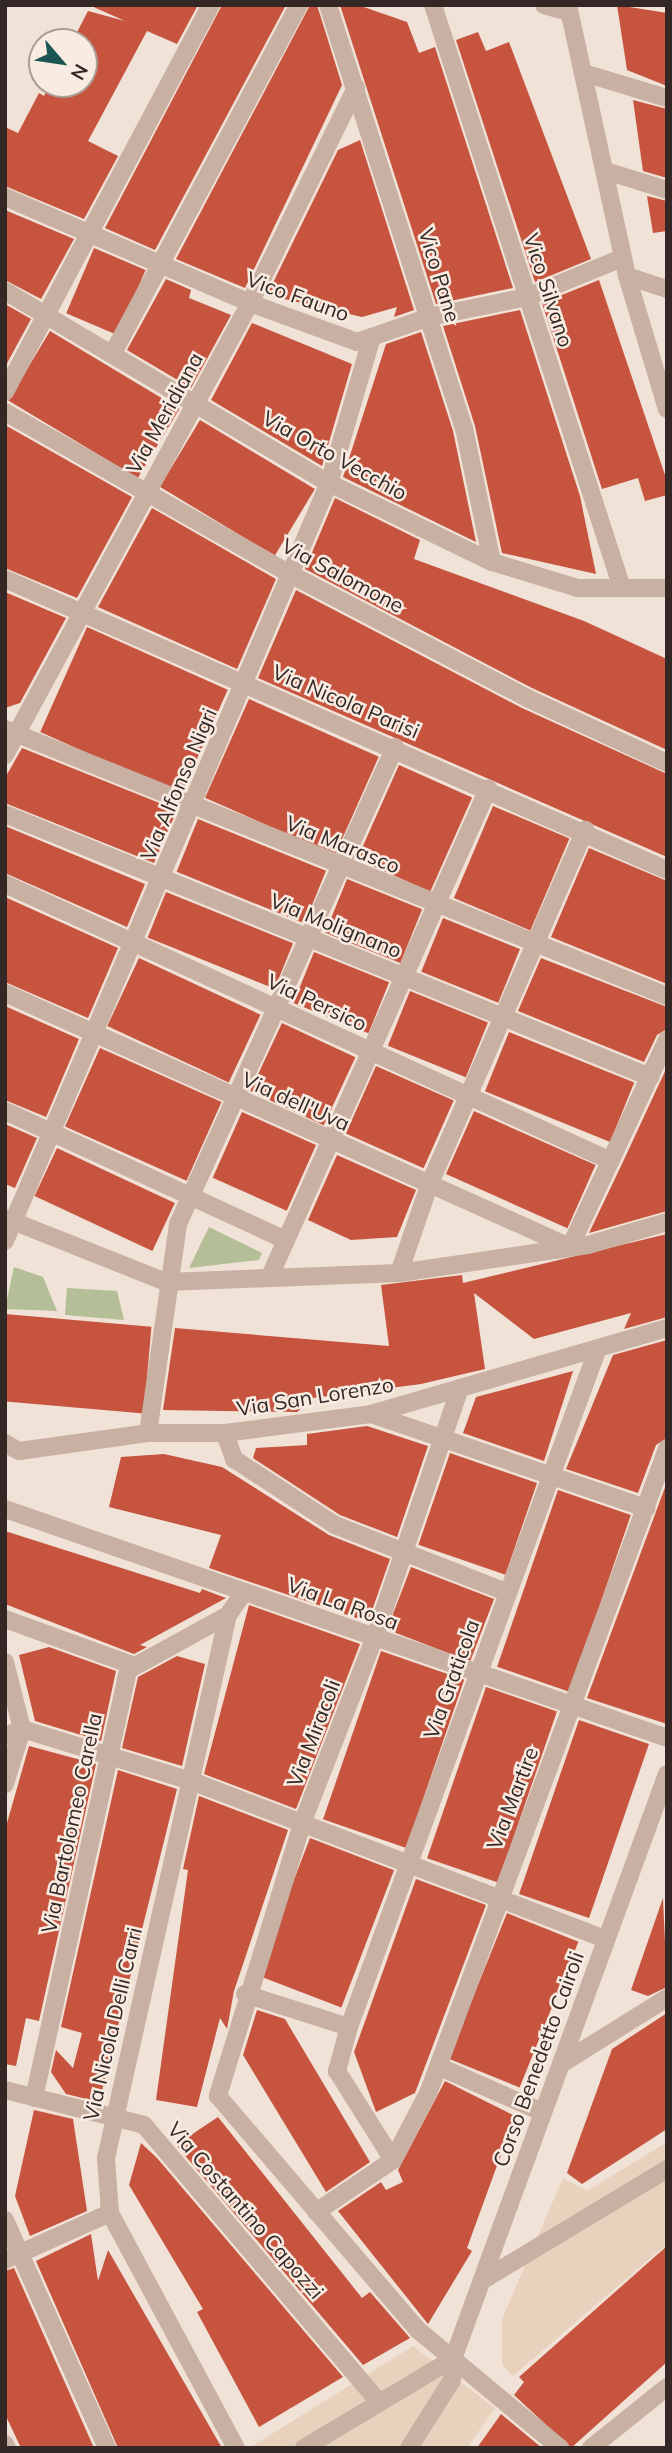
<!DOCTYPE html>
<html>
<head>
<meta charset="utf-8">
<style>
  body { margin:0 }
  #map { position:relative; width:672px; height:2453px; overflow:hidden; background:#f0e2d6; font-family:Mulish,sans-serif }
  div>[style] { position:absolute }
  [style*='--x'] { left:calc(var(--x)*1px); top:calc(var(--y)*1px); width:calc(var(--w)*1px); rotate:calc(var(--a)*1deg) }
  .green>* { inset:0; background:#b5bf97 }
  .plaza>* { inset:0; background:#e9d2bd }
  .building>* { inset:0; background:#c6543f; transform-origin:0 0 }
  .minor>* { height:18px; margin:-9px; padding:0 9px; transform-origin:9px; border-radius:9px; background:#c8b1a3 }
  span { translate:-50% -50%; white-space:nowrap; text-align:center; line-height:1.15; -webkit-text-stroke:5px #f8ece2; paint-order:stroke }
  .street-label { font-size:21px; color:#332825 }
  .frame { position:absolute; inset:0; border:7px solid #332825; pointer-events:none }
  .north { position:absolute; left:28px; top:28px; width:70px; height:70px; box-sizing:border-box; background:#f8ece2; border:2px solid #a99e96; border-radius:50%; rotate:119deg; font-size:19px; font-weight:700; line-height:28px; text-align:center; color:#332825 }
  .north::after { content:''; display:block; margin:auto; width:24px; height:32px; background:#1b5453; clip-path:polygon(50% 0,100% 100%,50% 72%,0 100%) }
</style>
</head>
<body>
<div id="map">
  <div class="green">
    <div style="clip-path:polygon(209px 1227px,262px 1253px,259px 1260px,189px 1268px)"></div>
    <div style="clip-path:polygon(14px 1267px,43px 1277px,57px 1311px,5px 1309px)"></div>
    <div style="clip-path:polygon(67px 1288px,117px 1291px,124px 1320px,65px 1315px)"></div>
  </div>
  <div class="plaza">
    <div style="clip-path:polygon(667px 2142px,667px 2244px,513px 2376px,502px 2364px,502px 2319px,563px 2178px,587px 2191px)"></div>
    <div style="clip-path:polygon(413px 2346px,495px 2408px,467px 2448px,249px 2448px)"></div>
  </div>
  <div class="building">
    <div style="clip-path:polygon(89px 5px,198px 5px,177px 44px,147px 31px,88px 141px,118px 156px,84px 219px,5px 186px,5px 127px,18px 133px,39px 93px,44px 96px,50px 84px,84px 84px,84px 42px,72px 42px,88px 11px,125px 21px)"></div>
    <div style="clip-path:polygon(222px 5px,286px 5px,155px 250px,105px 228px)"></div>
    <div style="clip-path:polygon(310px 5px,317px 5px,342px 85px,245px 288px,176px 259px)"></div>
    <div style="clip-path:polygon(340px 5px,358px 5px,407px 22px,419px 53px,435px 47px,513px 288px,436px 304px)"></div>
    <div style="clip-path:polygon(617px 5px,667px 13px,667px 86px,627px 70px)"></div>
    <div style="clip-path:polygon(478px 32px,486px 51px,509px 42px,591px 259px,535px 282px,456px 40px)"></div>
    <div style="clip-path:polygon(633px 100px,667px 109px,667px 178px,643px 171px)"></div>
    <div style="clip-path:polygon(360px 140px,414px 310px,394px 317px,397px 307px,362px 317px,267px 295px,338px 150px)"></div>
    <div style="clip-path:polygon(647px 196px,667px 201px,667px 231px,653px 233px)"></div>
    <div style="clip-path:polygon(5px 210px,74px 239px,41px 299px,5px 280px)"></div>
    <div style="left:94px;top:248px;width:56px;height:71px;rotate:23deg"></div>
    <div style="clip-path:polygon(166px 279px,191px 290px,189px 298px,231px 315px,191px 388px,127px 350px)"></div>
    <div style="clip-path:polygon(599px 280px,667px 481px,667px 495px,645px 501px,638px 478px,602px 489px,542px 303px)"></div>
    <div style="clip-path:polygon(5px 304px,31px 319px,5px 367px)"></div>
    <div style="clip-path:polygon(520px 310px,580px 496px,596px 574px,502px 553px,475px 426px,443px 326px)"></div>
    <div style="clip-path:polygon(252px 323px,352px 364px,322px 466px,211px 400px)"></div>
    <div style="left:50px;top:331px;width:151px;height:81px;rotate:31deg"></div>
    <div style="clip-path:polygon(421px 332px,453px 431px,476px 542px,343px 477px,386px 344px)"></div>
    <div style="left:200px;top:420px;width:134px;height:78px;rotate:31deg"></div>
    <div style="clip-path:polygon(5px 425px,132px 497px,77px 598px,5px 568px)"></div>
    <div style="clip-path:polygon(335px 498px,420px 540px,414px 559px,584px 621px,667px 659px,667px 750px,532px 688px,305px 569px)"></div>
    <div style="clip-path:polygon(152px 508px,276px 579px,237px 669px,98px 607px)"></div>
    <div style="clip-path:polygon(296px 590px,522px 708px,667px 774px,667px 857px,258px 678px)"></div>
    <div style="clip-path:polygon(5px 592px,66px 618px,20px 703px,5px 708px)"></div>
    <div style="left:87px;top:627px;width:154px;height:115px;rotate:24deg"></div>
    <div style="left:249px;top:699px;width:142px;height:108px;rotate:24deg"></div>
    <div style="clip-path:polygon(22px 748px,177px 810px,154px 863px,5px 803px,5px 778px)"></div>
    <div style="left:399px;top:765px;width:80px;height:103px;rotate:24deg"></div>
    <div style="left:493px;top:806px;width:83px;height:100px;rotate:23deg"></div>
    <div style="left:198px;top:819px;width:138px;height:57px;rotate:22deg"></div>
    <div style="clip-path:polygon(5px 826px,145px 884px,127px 927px,5px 873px)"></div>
    <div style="clip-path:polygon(589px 848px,667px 881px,667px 984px,551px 937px)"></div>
    <div style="left:347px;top:879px;width:81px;height:58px;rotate:22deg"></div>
    <div style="left:166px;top:892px;width:137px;height:49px;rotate:22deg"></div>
    <div style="clip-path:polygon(5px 897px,118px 948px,88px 1018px,5px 982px)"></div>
    <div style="left:443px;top:918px;width:83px;height:58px;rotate:22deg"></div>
    <div style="left:314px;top:952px;width:81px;height:55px;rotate:22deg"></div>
    <div style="left:139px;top:958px;width:134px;height:75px;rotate:25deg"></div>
    <div style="clip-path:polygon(541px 958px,667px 1007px,667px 1029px,657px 1035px,644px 1062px,518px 1011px)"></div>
    <div style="left:410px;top:991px;width:84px;height:59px;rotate:22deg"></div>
    <div style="clip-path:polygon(5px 1006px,79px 1039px,46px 1117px,5px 1100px)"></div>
    <div style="left:282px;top:1023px;width:81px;height:75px;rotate:25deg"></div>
    <div style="left:509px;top:1032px;width:135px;height:64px;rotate:22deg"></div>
    <div style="left:100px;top:1048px;width:133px;height:86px;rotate:24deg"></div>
    <div style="left:376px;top:1066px;width:85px;height:74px;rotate:24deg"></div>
    <div style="clip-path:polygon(667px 1067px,667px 1211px,589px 1233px,621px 1166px)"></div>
    <div style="left:474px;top:1111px;width:133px;height:69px;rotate:24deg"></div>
    <div style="left:242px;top:1112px;width:81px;height:72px;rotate:24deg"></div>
    <div style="clip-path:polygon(5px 1124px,37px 1138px,15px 1188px,5px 1184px)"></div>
    <div style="left:57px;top:1148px;width:130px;height:53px;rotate:25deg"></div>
    <div style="clip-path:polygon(337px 1155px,416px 1190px,397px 1237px,351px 1240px,308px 1220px)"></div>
    <div style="clip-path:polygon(667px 1234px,667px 1317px,624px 1329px,631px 1313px,534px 1339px,474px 1293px,485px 1369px,421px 1384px,290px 1401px,304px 1406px,297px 1412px,163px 1410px,175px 1328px,389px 1346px,381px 1285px,462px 1275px,463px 1283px)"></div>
    <div style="left:5px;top:1314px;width:147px;height:87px;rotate:5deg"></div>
    <div style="clip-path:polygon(667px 1340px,667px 1438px,656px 1445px,638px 1493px,566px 1469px,613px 1355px)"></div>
    <div style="clip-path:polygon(573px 1371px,544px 1461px,463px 1433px,476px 1397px)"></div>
    <div style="clip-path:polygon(367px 1426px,428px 1446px,397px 1537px,340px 1515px,253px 1458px,256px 1448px,307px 1445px,307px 1434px)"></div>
    <div style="left:450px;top:1453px;width:92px;height:97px;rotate:19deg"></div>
    <div style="clip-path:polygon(164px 1454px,222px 1467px,329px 1535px,390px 1559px,368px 1622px,209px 1568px,221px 1535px,109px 1507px,121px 1457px)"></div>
    <div style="clip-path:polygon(667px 1482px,667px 1724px,587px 1698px)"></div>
    <div style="left:558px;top:1490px;width:77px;height:187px;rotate:19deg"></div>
    <div style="clip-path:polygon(5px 1531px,200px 1593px,202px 1589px,226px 1598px,140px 1645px,147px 1647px,134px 1654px,5px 1604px)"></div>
    <div style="left:411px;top:1567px;width:89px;height:67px;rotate:21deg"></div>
    <div style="clip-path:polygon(249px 1605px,360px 1644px,296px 1809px,204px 1774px)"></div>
    <div style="clip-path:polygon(49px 1647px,116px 1671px,101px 1741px,35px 1721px,19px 1655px)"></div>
    <div style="left:381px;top:1651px;width:88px;height:178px;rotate:19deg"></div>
    <div style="clip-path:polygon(177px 1656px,205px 1664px,182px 1766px,122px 1748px,138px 1677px)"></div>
    <div style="left:486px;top:1687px;width:75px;height:181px;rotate:19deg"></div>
    <div style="left:579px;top:1720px;width:74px;height:184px;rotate:19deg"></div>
    <div style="clip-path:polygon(29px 1746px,96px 1764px,39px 2021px,26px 2018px,16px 2066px,5px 2064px,5px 1830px)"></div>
    <div style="clip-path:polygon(118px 1770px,177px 1789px,105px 2078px,102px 2091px,92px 2089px,99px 2102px,66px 2094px,51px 2072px,56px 2050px,73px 2068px,82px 2033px,61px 2027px)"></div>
    <div style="clip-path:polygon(199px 1796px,288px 1830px,234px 1991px,227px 2029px,220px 2018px,197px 2107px,156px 2100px,188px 1870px,183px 1869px)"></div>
    <div style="left:310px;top:1838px;width:90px;height:147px;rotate:21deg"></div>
    <div style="clip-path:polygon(416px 1879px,486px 1905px,415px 2093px,376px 2112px,354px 2052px)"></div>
    <div style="clip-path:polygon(663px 1898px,667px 1987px,648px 1996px,631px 1990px)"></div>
    <div style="left:507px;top:1913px;width:77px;height:157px;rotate:22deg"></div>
    <div style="clip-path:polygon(257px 2010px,285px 2019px,370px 2162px,326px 2192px,243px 2055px)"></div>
    <div style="clip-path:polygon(667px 2013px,667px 2129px,582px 2184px,567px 2173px,612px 2049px)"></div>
    <div style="clip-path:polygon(445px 2081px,515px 2116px,467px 2248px,472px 2251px,428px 2324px,338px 2211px,381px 2182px,386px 2190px,403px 2182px,398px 2170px)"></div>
    <div style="clip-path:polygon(34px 2110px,73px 2119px,87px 2211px,30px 2236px,15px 2196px)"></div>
    <div style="clip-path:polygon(218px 2117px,362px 2298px,370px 2292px,410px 2338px,363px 2365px,176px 2145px)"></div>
    <div style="clip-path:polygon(141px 2143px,157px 2158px,343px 2377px,259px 2427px,197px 2312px,203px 2309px,129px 2185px)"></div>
    <div style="clip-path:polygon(91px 2234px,98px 2281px,108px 2250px,222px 2448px,118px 2448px,36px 2261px)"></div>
    <div style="clip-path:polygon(667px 2246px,667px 2362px,571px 2448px,514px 2395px,524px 2382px,519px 2377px)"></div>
    <div style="clip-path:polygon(14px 2268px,94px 2448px,21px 2448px,5px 2414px,5px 2271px)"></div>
    <div style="clip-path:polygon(501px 2414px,542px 2448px,477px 2448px)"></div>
  </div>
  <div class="minor">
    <div style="--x:328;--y:5;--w:444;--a:72.2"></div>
    <div style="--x:464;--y:428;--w:137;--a:78.2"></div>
    <div style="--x:433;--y:5;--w:613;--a:72.04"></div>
    <div style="--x:544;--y:5;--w:25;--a:16"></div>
    <div style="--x:568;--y:5;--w:277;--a:77.7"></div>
    <div style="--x:627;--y:276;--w:139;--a:73.3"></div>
    <div style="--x:584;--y:73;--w:87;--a:16.8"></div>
    <div style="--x:606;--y:171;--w:64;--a:17.3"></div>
    <div style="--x:5;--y:197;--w:267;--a:23.4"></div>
    <div style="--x:250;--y:303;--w:114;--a:20"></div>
    <div style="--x:357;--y:342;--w:76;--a:-19.1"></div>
    <div style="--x:429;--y:317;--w:100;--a:-11.5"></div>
    <div style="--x:527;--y:297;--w:103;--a:-22.3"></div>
    <div style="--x:627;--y:276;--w:42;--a:18"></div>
    <div style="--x:5;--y:291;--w:377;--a:30.7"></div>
    <div style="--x:329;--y:483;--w:181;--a:25.9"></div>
    <div style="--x:492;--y:562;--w:90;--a:16.8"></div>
    <div style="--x:578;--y:588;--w:89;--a:0"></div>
    <div style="--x:113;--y:353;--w:395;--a:-61.9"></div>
    <div style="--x:5;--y:392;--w:438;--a:-62"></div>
    <div style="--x:5;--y:412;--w:328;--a:29.6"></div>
    <div style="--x:290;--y:574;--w:267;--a:27.6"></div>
    <div style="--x:527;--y:698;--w:154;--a:24.9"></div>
    <div style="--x:5;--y:579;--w:723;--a:23.73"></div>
    <div style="--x:5;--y:729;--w:714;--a:21.97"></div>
    <div style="--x:5;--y:755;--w:514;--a:-61.54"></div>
    <div style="--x:250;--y:303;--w:240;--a:-63.8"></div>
    <div style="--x:5;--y:814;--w:697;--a:22.18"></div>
    <div style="--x:5;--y:884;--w:666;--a:24.56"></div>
    <div style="--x:5;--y:993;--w:619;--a:24.21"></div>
    <div style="--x:570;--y:1247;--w:229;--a:-64.9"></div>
    <div style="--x:5;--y:1111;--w:308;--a:24.7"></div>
    <div style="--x:5;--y:1218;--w:173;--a:21.7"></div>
    <div style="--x:166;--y:1282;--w:233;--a:-2.2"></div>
    <div style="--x:399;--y:1273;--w:191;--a:-8.4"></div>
    <div style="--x:588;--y:1245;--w:82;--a:-16.2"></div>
    <div style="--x:5;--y:1241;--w:824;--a:-66.86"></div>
    <div style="--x:329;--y:483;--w:152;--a:-73.6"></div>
    <div style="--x:399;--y:1273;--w:95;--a:-71"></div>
    <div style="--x:430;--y:1183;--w:386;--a:-66.3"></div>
    <div style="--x:270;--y:1276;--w:534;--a:-65.88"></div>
    <div style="--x:460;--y:1388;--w:265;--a:108.9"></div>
    <div style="--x:374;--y:1639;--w:199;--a:111.3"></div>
    <div style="--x:302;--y:1824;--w:285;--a:107.2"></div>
    <div style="--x:218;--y:2096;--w:308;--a:49.5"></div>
    <div style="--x:418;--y:2330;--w:185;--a:39.7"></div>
    <div style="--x:371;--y:1414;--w:291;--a:18.9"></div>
    <div style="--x:148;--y:1433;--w:211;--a:-81.8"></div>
    <div style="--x:178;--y:1224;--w:524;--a:-65.54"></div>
    <div style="--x:225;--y:1433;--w:28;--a:71"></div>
    <div style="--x:234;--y:1459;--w:121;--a:33.2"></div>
    <div style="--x:335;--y:1525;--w:184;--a:21.4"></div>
    <div style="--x:5;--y:1443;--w:16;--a:30"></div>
    <div style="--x:19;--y:1451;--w:130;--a:-7.9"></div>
    <div style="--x:148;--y:1433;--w:77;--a:0"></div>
    <div style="--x:225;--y:1433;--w:147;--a:-7.4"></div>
    <div style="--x:371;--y:1414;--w:308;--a:-16.2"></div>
    <div style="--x:5;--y:1509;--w:700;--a:19.08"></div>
    <div style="--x:5;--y:1619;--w:138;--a:19.9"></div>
    <div style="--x:5;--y:1662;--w:69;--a:75.8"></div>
    <div style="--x:22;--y:1729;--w:58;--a:107.2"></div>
    <div style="--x:5;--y:1736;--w:18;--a:-22"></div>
    <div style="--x:22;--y:1729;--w:180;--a:17.1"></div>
    <div style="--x:194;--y:1782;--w:441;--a:20.9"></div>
    <div style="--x:245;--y:1994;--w:109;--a:17.6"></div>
    <div style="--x:349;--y:2027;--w:46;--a:105.3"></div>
    <div style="--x:337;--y:2071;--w:105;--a:57.8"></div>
    <div style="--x:349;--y:2027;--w:723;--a:-69.86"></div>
    <div style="--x:561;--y:2064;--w:125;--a:-31.9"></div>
    <div style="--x:440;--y:2067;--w:111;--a:23.8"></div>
    <div style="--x:5;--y:2090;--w:143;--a:14.1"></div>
    <div style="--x:144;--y:2125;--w:363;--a:49.7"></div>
    <div style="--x:34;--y:2098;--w:438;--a:-77.6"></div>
    <div style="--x:128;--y:1670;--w:114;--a:-28.8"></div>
    <div style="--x:316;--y:2212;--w:93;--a:-34"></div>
    <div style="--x:393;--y:2160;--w:78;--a:-62.4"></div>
    <div style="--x:429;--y:2091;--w:685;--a:-69.66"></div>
    <div style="--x:5;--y:2220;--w:250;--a:65.9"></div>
    <div style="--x:5;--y:2260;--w:115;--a:-24.1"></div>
    <div style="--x:483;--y:2280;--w:215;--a:-31.1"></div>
    <div style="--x:5;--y:2444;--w:4;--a:63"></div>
    <div style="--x:236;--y:2448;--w:267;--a:-118.2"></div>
    <div style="--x:110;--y:2213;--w:55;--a:-94.2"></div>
    <div style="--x:106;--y:2158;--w:557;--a:-77.34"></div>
    <div style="--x:228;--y:1615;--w:28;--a:-55"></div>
    <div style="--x:304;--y:2448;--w:174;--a:-30.9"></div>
    <div style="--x:409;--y:2448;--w:80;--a:-57.7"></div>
    <div style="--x:452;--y:2380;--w:21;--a:-87"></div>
    <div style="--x:453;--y:2359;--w:623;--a:-69.91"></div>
    <div style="--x:591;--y:2448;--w:97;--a:-38.8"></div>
  </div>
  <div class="street-label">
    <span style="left:440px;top:275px;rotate:73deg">Vico Pane</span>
    <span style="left:549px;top:290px;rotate:72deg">Vico Silvano</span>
    <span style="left:298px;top:296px;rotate:20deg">Vico Fauno</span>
    <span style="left:164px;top:413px;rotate:-61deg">Via Meridiana</span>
    <span style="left:335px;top:455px;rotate:29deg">Via Orto Vecchio</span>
    <span style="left:343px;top:575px;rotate:28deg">Via Salomone</span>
    <span style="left:346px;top:701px;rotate:23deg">Via Nicola Parisi</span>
    <span style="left:178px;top:784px;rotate:-67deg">Via Alfonso Nigri</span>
    <span style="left:343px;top:844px;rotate:22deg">Via Marasco</span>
    <span style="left:336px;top:925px;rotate:22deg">Via Molignano</span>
    <span style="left:317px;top:1002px;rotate:25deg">Via Persico</span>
    <span style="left:296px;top:1101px;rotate:24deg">Via dell'Uva</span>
    <span style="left:315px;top:1396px;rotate:-9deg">Via San Lorenzo</span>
    <span style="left:343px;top:1603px;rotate:20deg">Via La Rosa</span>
    <span style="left:451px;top:1679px;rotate:-70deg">Via Graticola</span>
    <span style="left:313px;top:1733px;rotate:-69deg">Via Miracoli</span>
    <span style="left:512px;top:1798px;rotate:-69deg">Via Martire</span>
    <span style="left:71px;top:1823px;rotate:-78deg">Via Bartolomeo Carella</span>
    <span style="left:112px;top:2024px;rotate:-77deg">Via Nicola Delli Carri</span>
    <span style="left:538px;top:2059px;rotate:-70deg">Corso Benedetto Cairoli</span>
    <span style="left:246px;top:2210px;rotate:49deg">Via Costantino Capozzi</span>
  </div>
  <div class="frame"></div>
  <div class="north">N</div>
</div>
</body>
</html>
